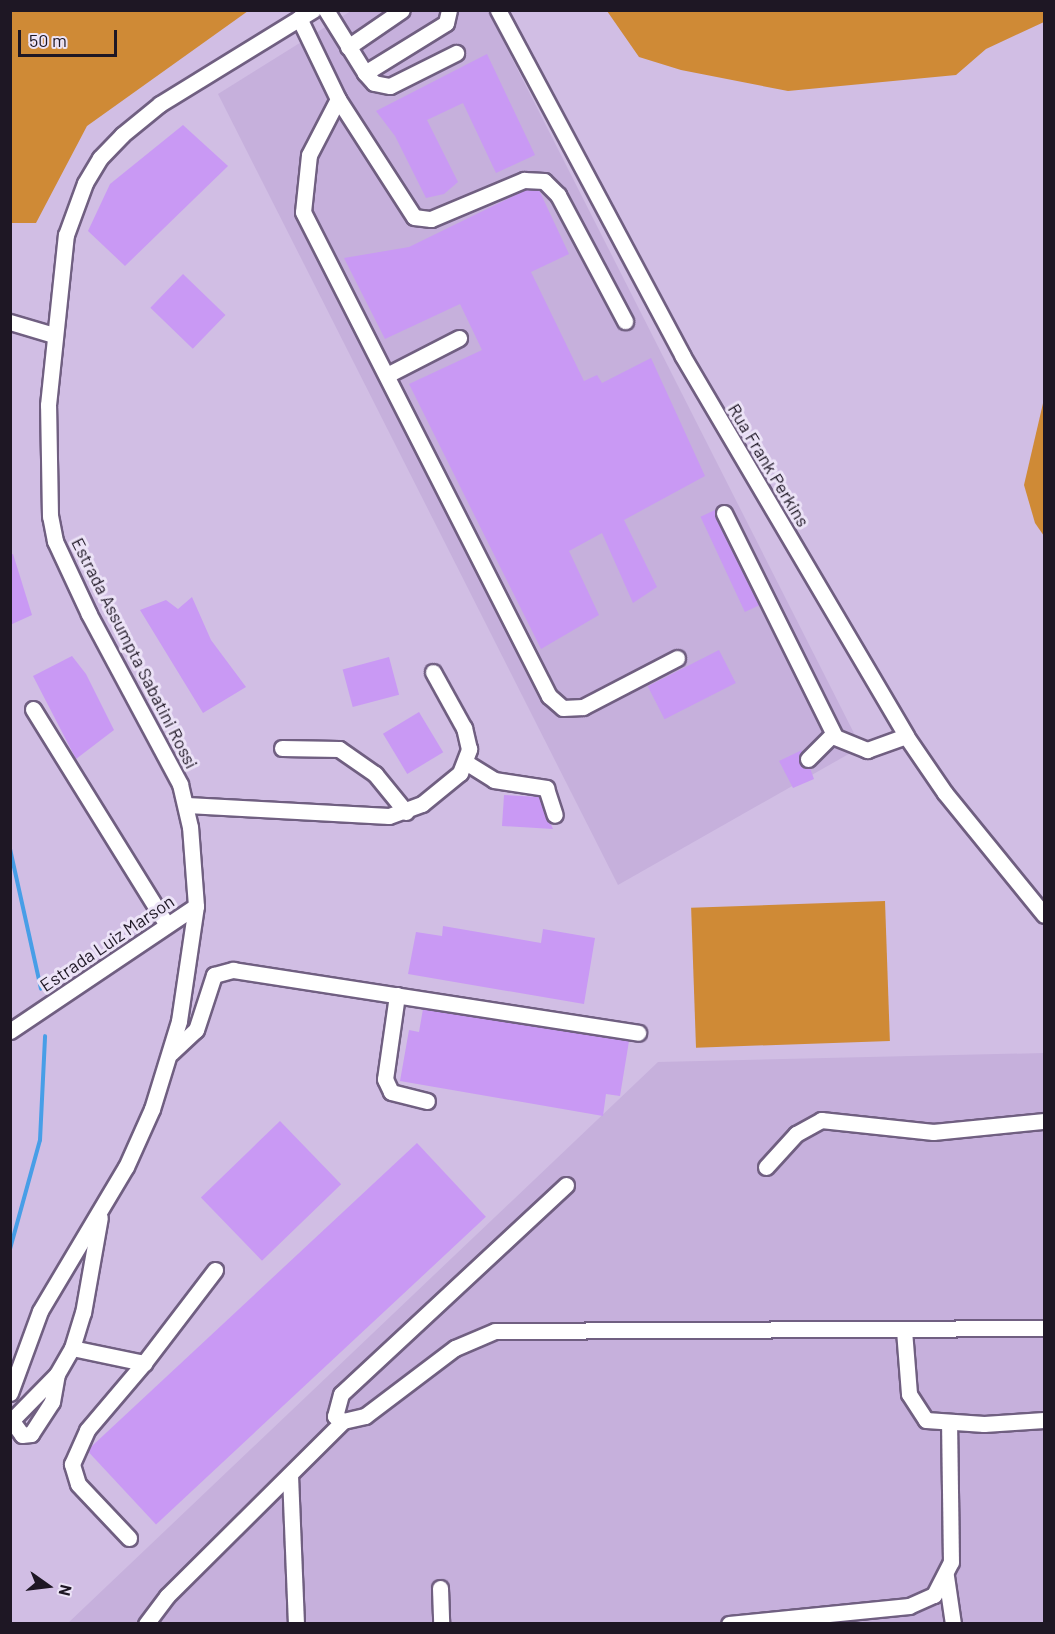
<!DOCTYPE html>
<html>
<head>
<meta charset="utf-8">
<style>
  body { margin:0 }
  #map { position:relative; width:1055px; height:1634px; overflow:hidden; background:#d1bee4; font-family:Barlow,sans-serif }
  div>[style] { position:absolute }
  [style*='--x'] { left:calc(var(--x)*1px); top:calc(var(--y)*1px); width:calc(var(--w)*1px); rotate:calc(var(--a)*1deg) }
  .built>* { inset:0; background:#c6b0dc }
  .green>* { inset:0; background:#cf8a36; transform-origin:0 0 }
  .stream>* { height:4px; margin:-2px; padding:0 2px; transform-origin:2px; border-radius:2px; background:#489ee7 }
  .building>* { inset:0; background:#c999f4; transform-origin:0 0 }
  .roads { filter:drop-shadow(2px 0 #705f81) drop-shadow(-2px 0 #705f81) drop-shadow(0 2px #705f81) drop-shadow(0 -2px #705f81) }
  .minor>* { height:15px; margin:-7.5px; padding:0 7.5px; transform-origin:7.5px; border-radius:7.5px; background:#fff }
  span { translate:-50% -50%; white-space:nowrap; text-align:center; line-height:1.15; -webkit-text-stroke:6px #ece3f7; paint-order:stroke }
  .street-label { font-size:18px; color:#1e1724 }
  .frame { position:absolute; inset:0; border:12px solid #1e1724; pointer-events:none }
  .north { position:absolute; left:18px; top:1556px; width:60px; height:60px; -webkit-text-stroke:4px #ece3f7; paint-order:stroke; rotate:104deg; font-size:16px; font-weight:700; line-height:24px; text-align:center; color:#1e1724 }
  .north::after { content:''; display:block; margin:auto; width:21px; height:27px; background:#1e1724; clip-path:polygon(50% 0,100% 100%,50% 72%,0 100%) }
  .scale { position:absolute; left:18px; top:30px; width:99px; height:27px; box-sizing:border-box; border:3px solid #1e1724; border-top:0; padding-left:8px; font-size:18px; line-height:21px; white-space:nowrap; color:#1e1724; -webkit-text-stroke:4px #ece3f7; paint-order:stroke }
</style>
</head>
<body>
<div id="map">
  <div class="built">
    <div style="clip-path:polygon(351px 11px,488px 11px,861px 747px,618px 885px,218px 94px)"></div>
    <div style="clip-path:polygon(1044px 1053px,1044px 1623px,67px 1624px,658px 1062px)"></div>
  </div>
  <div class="green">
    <div style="clip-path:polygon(11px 10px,248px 10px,248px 11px,87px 126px,36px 223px,11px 223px)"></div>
    <div style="clip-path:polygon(1044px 10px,1044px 22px,986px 49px,956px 75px,788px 91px,681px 70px,639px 57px,607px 11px)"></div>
    <div style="clip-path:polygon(1044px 399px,1044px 536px,1035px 523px,1024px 485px)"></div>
    <div style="left:885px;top:901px;width:140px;height:194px;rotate:88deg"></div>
  </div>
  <div class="stream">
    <div style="--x:10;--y:849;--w:143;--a:77.5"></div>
    <div style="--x:10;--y:1249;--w:113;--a:-74.6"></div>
    <div style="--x:40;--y:1140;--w:104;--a:-87.2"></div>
  </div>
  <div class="building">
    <div style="clip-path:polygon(487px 54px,535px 155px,496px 173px,463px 103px,427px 120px,458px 182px,444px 194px,426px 198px,395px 136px,376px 111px)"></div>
    <div style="clip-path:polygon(183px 125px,228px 166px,125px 266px,88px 231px,110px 184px)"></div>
    <div style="clip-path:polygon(526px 190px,539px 190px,569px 254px,531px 272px,584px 381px,597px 375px,602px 383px,651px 358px,705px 476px,624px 520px,657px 587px,633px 603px,602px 533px,569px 551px,599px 615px,541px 649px,409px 384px,482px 350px,460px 304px,385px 339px,344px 258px,409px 247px)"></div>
    <div style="left:183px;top:274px;width:59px;height:47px;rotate:44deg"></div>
    <div style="left:715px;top:510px;width:105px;height:16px;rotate:65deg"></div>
    <div style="clip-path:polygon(13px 554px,32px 615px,10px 625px,10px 555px)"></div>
    <div style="clip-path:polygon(192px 597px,211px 640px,246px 687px,203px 713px,140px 610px,166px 600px,178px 609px)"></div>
    <div style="left:719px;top:650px;width:37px;height:80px;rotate:63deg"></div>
    <div style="clip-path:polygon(72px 656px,86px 674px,114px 730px,76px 759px,33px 676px)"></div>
    <div style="left:389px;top:657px;width:39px;height:48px;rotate:75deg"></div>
    <div style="left:419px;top:712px;width:47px;height:42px;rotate:59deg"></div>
    <div style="clip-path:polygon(802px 750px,799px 762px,810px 768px,814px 779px,793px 788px,779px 761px)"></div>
    <div style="clip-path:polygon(504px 795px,539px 797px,553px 829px,502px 826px)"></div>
    <div style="clip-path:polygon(443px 926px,541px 943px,543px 929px,595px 938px,584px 1004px,408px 974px,416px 932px,442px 936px)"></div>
    <div style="clip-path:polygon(423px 1009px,629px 1041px,620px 1096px,606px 1094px,603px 1116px,400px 1081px,409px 1030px,419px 1032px)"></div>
    <div style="left:280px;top:1121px;width:88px;height:110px;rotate:46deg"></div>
    <div style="left:417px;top:1143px;width:101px;height:451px;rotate:47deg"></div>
  </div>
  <div class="roads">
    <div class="minor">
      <div style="--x:326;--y:10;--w:74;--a:58.2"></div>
      <div style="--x:365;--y:73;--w:95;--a:-31.7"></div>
      <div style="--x:446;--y:23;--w:13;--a:-77"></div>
      <div style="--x:498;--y:10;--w:391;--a:61.9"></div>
      <div style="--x:682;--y:355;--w:442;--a:59.5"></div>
      <div style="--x:906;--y:736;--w:69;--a:55.6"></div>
      <div style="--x:945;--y:793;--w:157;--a:50.9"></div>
      <div style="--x:299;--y:18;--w:90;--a:64.3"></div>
      <div style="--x:338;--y:99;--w:140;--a:57.2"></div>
      <div style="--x:414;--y:217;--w:17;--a:7"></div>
      <div style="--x:431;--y:219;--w:101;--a:-22.8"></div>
      <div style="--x:524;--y:180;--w:20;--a:3"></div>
      <div style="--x:544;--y:181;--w:20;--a:45"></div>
      <div style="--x:558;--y:195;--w:143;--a:62"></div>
      <div style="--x:348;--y:47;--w:65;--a:-34.4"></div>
      <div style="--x:365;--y:73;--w:13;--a:48"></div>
      <div style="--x:374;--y:83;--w:16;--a:11"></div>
      <div style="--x:390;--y:86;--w:74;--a:-26.6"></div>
      <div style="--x:338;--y:99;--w:63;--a:117.4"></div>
      <div style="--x:309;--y:155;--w:57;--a:96"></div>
      <div style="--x:303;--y:212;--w:543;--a:63.06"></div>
      <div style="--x:549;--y:696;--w:18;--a:41"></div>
      <div style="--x:563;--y:708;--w:20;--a:-3"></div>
      <div style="--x:583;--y:707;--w:106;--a:-27.5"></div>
      <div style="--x:10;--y:322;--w:46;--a:16.5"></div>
      <div style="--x:387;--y:375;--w:81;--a:-27.2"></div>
      <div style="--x:724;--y:513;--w:250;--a:63.6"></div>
      <div style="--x:835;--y:737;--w:35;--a:22"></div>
      <div style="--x:867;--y:750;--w:41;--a:-19.7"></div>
      <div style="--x:33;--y:709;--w:254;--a:58.2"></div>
      <div style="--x:282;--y:748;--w:57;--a:1"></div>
      <div style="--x:339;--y:749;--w:44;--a:34.8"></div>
      <div style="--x:375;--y:774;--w:49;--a:50.8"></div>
      <div style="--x:808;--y:759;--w:35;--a:-45"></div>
      <div style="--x:467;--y:763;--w:32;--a:32"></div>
      <div style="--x:494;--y:780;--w:53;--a:8.7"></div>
      <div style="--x:546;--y:788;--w:28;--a:72"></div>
      <div style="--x:187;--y:805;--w:202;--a:3.1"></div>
      <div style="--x:389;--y:816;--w:35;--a:-20"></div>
      <div style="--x:422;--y:804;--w:49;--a:-39.2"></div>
      <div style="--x:460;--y:773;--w:26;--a:-69"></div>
      <div style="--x:469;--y:749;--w:22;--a:-103"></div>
      <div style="--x:464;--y:728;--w:64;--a:-119"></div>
      <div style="--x:397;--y:995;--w:85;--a:98.1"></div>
      <div style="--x:385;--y:1079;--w:14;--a:65"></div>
      <div style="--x:391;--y:1092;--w:37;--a:14"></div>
      <div style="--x:10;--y:1031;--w:224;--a:-33.9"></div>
      <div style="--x:171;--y:1053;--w:34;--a:-43"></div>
      <div style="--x:196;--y:1030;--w:58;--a:-71.9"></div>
      <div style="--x:214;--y:975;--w:20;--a:-15"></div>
      <div style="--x:233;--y:970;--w:410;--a:8.8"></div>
      <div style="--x:766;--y:1167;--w:45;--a:-47.7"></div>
      <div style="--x:796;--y:1134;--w:29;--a:-29"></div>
      <div style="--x:821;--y:1120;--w:113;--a:6.1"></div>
      <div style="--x:933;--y:1132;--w:112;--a:-5.7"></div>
      <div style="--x:566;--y:1185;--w:307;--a:137.1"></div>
      <div style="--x:341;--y:1394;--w:23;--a:105"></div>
      <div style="--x:335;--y:1416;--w:9;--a:32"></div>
      <div style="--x:343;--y:1421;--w:23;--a:-13"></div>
      <div style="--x:365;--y:1416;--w:113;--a:-37.1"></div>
      <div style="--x:455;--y:1348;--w:43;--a:-23"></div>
      <div style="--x:495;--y:1331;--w:549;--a:-0.31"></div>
      <div style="--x:904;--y:1330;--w:64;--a:85.5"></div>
      <div style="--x:909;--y:1394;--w:31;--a:57"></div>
      <div style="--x:926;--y:1420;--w:58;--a:3.9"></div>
      <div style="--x:984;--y:1424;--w:60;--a:-3.8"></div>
      <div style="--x:72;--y:1348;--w:74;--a:11.8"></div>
      <div style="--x:144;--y:1363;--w:117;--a:-52.6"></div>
      <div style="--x:10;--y:1393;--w:87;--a:-69.9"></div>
      <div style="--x:40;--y:1311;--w:168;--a:-59.2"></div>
      <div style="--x:126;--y:1167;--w:64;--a:-65.9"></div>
      <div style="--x:152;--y:1109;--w:92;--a:-72.9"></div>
      <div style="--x:179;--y:1021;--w:116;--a:-81.6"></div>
      <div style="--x:196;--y:906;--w:79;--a:-94.3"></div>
      <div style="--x:190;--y:827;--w:44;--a:-103.1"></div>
      <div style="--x:180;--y:784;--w:193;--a:-118.2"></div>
      <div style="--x:89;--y:614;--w:81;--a:-115"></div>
      <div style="--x:55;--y:541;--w:25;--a:-101"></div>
      <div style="--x:50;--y:516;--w:111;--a:-91"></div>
      <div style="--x:48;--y:405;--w:171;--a:-84"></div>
      <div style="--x:66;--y:235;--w:55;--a:-69.9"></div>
      <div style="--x:85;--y:183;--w:29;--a:-59"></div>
      <div style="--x:100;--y:158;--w:32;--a:-46"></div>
      <div style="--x:122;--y:135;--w:49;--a:-39.2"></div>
      <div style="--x:160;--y:104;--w:180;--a:-31.6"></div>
      <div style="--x:12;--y:1421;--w:17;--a:54"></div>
      <div style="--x:22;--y:1435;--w:9;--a:-6"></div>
      <div style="--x:31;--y:1434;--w:38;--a:-57"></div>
      <div style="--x:52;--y:1402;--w:28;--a:-80"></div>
      <div style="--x:10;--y:1422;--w:67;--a:-45.6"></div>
      <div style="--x:57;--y:1374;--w:30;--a:-60"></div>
      <div style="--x:72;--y:1348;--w:37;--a:-73"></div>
      <div style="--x:83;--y:1313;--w:97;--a:-80"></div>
      <div style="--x:290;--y:1475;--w:149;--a:87.7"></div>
      <div style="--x:129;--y:1538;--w:74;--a:-133.4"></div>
      <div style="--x:78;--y:1484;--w:21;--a:-107"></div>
      <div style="--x:72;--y:1464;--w:37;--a:-66"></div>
      <div style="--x:87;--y:1430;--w:88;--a:-49.6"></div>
      <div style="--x:946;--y:1576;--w:49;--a:81.7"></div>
      <div style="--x:440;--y:1588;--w:36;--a:88"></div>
      <div style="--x:146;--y:1624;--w:35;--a:-53"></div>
      <div style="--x:167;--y:1596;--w:248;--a:-44.8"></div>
      <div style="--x:729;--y:1624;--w:181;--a:-5.7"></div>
      <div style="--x:909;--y:1606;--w:27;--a:-24"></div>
      <div style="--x:934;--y:1595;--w:37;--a:-63"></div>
      <div style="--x:951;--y:1562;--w:139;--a:-90.8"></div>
    </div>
  </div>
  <div class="street-label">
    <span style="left:769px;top:465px;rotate:59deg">Rua Frank Perkins</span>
    <span style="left:135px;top:653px;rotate:63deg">Estrada Assumpta Sabatini Rossi</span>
    <span style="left:107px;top:943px;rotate:-34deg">Estrada Luiz Marson</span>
  </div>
  <div class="frame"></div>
  <div class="north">N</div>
  <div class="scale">50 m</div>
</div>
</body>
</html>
